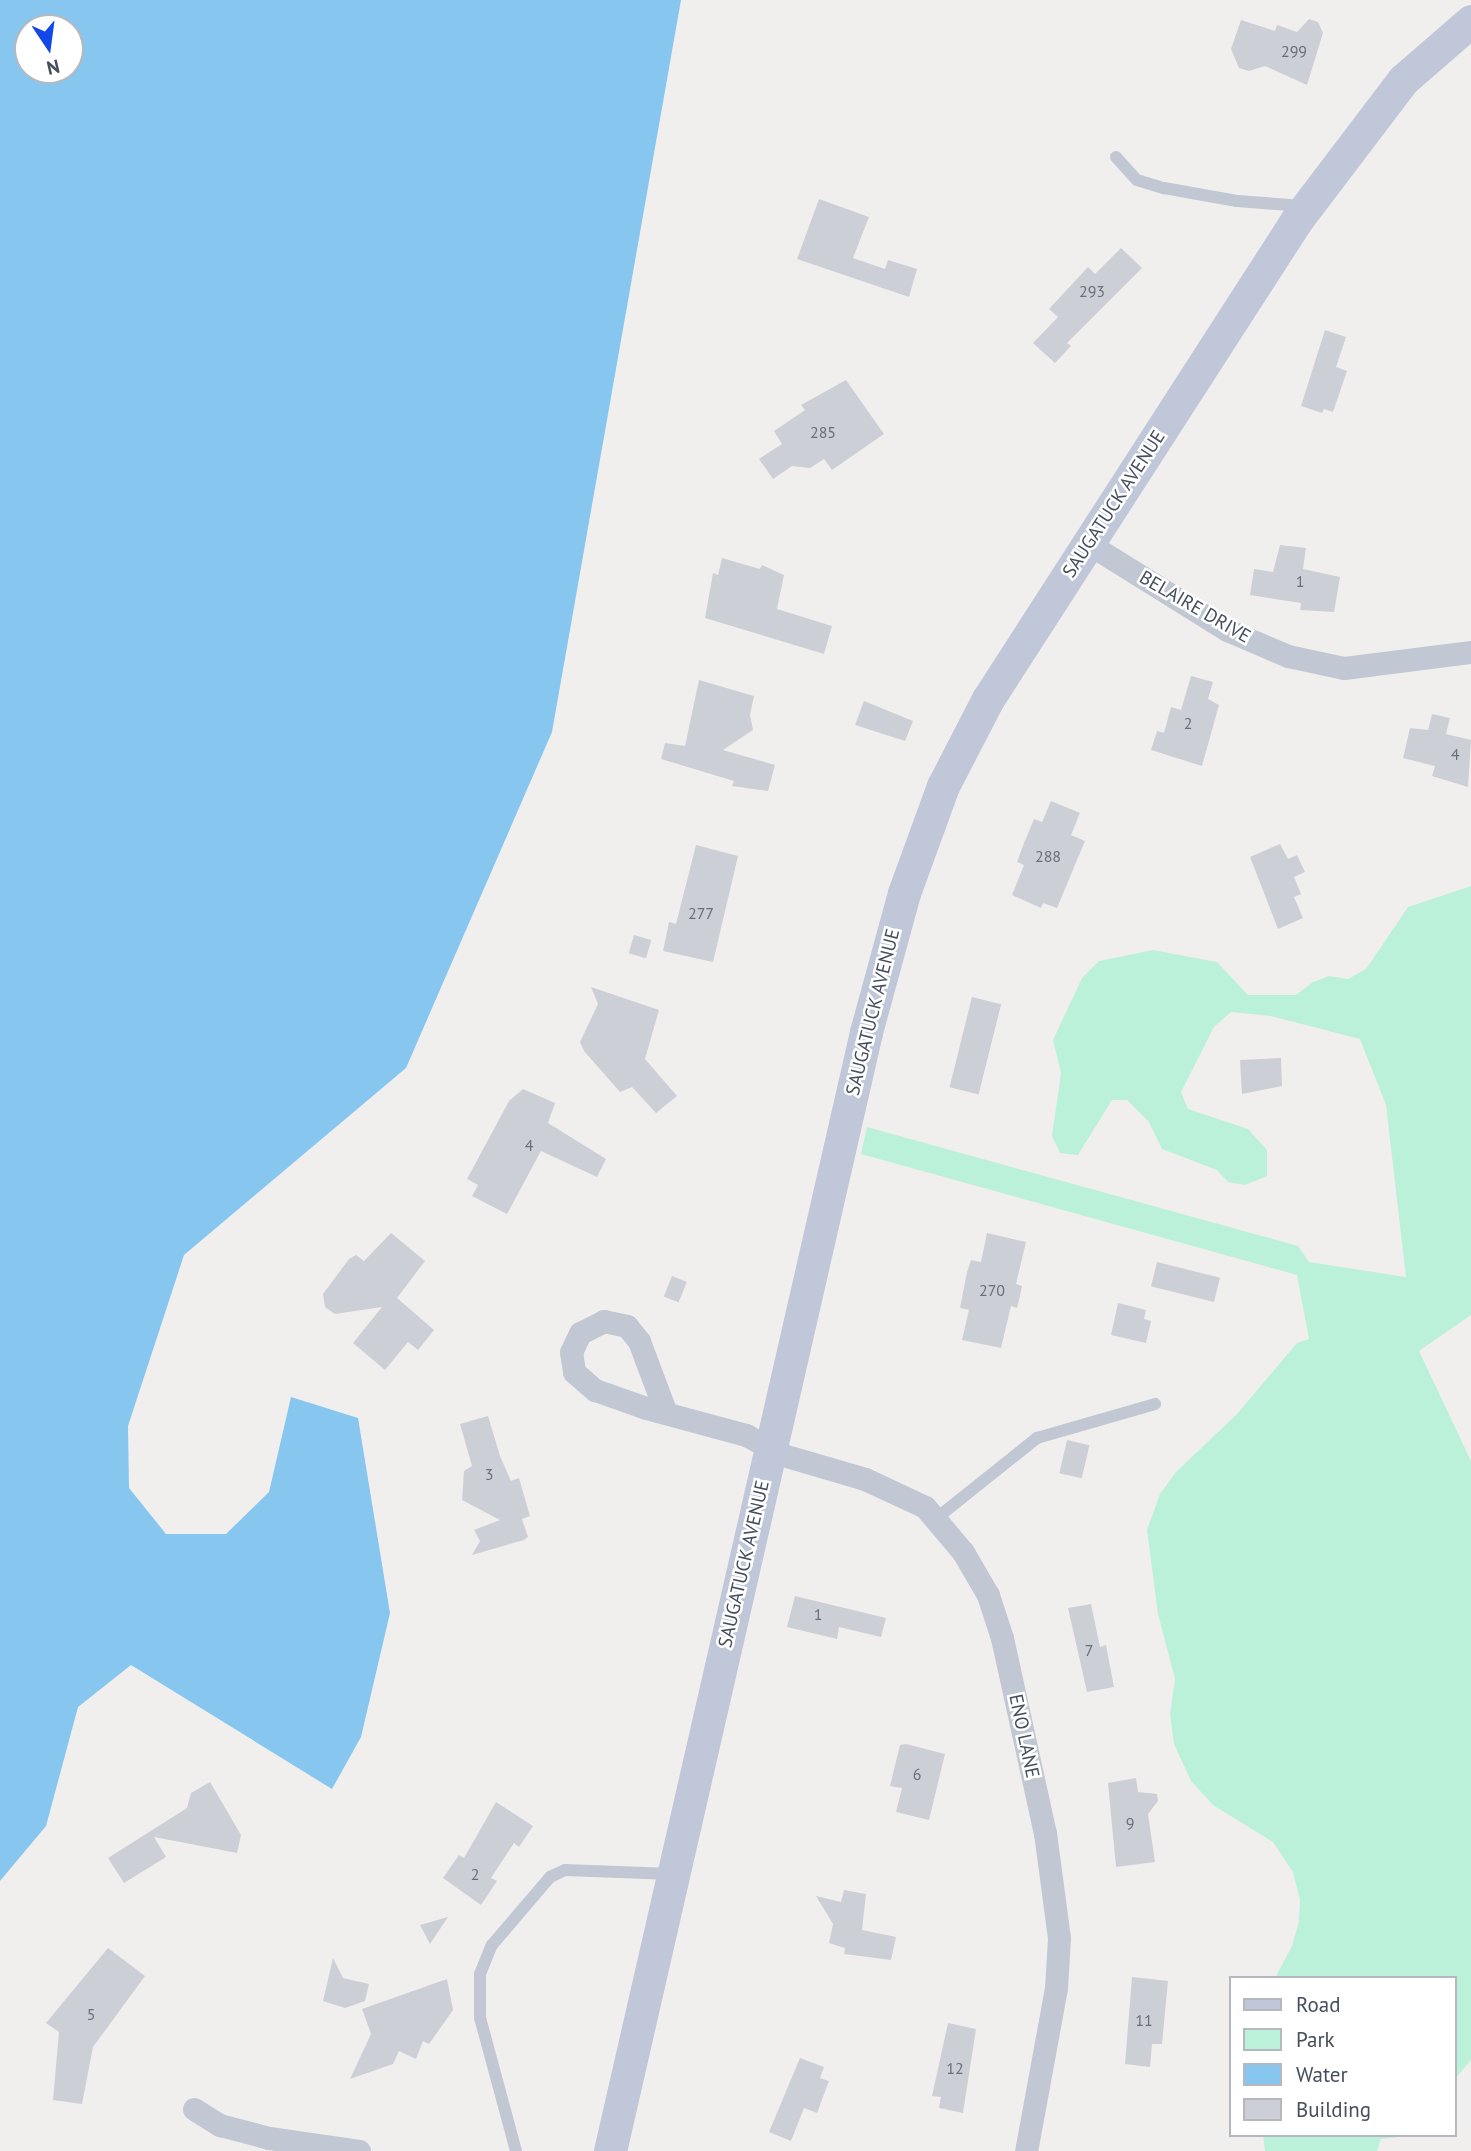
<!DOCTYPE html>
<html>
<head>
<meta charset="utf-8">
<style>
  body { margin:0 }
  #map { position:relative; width:1471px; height:2151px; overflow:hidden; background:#f1efee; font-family:"PT Sans",sans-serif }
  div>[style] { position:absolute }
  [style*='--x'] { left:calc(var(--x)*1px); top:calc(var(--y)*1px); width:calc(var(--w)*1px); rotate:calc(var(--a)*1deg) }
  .green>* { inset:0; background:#bbf1d9 }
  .water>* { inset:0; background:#86c6ef }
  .building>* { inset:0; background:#cdcfd6; transform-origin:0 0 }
  .service>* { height:12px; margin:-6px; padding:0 6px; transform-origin:6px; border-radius:6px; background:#c1c8d4 }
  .minor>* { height:23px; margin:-11.5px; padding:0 11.5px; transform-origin:11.5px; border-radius:11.5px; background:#c1c8d4 }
  .secondary>* { height:33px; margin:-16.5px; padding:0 16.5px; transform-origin:16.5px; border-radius:16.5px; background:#c0c7d8 }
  span { translate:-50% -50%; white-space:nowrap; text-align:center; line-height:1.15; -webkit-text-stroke:5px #fff; paint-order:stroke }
  .number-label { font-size:16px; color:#686e7b }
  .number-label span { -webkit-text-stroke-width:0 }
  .street-label { font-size:19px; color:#464e5d }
  .legend { position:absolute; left:1229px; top:1976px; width:228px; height:161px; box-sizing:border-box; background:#fff; border:2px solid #b5b8be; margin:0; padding:9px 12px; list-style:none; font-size:21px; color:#464e5d }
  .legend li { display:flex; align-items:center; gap:14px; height:35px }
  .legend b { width:35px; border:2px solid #b5b8be }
  .north { position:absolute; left:14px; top:14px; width:70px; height:70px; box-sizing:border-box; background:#fff; border:2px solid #b5b8be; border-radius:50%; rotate:167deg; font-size:19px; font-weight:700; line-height:28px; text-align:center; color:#464e5d }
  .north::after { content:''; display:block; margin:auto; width:24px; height:32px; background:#1248e7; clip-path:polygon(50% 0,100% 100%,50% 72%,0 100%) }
</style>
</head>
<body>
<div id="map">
  <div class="green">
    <div style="clip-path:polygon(1471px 886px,1471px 1315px,1419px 1351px,1471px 1461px,1471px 2060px,1455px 2079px,1455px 1978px,1275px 1978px,1292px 1946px,1299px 1921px,1300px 1900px,1293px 1872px,1273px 1842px,1213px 1805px,1191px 1781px,1174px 1744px,1170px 1714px,1175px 1679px,1158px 1614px,1147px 1530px,1160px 1494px,1176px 1472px,1237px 1414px,1297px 1343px,1309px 1339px,1297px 1275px,861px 1154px,867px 1127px,1298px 1246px,1309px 1262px,1406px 1277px,1386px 1105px,1360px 1039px,1271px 1016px,1231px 1012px,1214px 1027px,1181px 1092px,1188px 1109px,1248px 1129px,1267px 1150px,1267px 1176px,1245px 1185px,1228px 1182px,1217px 1170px,1162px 1149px,1149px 1122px,1127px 1100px,1112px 1100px,1078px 1155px,1060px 1153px,1052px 1136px,1061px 1073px,1053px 1040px,1082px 978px,1099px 961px,1153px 950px,1217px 962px,1248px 995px,1296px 995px,1313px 982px,1329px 976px,1348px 979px,1366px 969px,1408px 907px)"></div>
    <div style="clip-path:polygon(1263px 2135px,1419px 2135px,1381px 2139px,1377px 2151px,1265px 2151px)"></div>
  </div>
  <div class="water">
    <div style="clip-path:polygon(evenodd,0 0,681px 0,552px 732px,406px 1068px,184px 1255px,128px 1426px,129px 1488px,166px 1534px,226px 1534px,269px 1492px,291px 1397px,358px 1418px,390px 1613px,361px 1737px,332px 1789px,131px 1665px,78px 1707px,46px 1826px,0 1881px,0 0,28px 28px,70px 28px,70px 70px,28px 70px,28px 28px)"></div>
  </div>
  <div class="building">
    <div style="clip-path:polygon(1309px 19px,1318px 22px,1323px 33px,1307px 85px,1265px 66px,1249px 71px,1239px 68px,1231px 49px,1241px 20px,1275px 31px,1277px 25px,1297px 32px)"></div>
    <div style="clip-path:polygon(819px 199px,869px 217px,853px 258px,885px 269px,888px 260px,917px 269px,909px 297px,797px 259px)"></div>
    <div style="clip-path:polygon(1121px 248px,1142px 268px,1067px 343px,1071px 346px,1055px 363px,1033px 343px,1058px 317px,1049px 309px,1088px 267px,1095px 274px)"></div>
    <div style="clip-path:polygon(1325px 330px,1346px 337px,1336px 367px,1347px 371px,1333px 412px,1324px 409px,1322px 413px,1301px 406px)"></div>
    <div style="clip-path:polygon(846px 380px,884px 434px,832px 470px,824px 459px,810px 468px,792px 466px,773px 479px,759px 459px,782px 444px,774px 431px,805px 410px,801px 405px)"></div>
    <div style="clip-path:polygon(1280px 545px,1306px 548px,1303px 569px,1340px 577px,1334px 612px,1300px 610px,1301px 603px,1250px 595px,1254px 569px,1273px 572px)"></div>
    <div style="clip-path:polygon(722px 558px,760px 569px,762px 565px,784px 575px,777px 609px,832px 626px,824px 654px,705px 618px,713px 573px,718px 575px)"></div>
    <div style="clip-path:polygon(1191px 676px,1213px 682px,1208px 699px,1219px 705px,1202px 766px,1151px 750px,1157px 731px,1164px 733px,1171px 707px,1181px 710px)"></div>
    <div style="clip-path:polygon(699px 680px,754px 696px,750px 715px,753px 730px,723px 750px,775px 765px,768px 791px,732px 786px,734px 781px,661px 759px,665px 743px,685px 746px)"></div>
    <div style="clip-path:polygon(864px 701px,913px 721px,905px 741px,855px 725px)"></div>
    <div style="clip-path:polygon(1432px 714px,1450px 718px,1446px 734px,1471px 740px,1468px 787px,1432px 776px,1435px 766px,1403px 758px,1410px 728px,1428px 730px)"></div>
    <div style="clip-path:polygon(1051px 801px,1080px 813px,1071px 835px,1085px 841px,1057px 908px,1043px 903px,1041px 908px,1012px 895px,1024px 865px,1017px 862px,1024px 843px,1034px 819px,1042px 822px)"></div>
    <div style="clip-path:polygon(1280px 844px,1288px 859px,1297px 855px,1305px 872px,1294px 877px,1301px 894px,1294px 897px,1303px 918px,1278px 929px,1250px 857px)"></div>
    <div style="clip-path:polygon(696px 845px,738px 856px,713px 962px,663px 951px,669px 922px,676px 924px)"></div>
    <div style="left:634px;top:935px;width:18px;height:19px;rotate:16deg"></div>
    <div style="clip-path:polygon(591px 987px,659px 1010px,645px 1059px,677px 1096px,656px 1113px,632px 1087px,620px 1092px,584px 1051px,580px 1042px,598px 1004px)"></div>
    <div style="left:972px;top:997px;width:30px;height:93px;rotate:14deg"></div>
    <div style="clip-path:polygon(1281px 1058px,1282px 1086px,1242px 1094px,1240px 1060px)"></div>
    <div style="clip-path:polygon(523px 1089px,555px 1103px,548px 1123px,606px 1159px,597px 1177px,541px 1151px,507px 1214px,472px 1196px,478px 1185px,467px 1179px,509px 1101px)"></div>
    <div style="clip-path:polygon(391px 1233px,425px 1261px,397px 1298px,434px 1330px,418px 1350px,408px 1342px,385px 1370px,353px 1343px,382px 1307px,335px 1314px,325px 1307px,323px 1294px,349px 1259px,356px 1255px,364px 1261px)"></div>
    <div style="clip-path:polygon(987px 1233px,1026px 1242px,1016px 1284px,1022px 1286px,1020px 1296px,1017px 1308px,1011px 1306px,1001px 1348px,962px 1340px,969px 1310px,960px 1308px,967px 1272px,971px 1260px,981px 1262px)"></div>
    <div style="left:1157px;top:1262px;width:65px;height:25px;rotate:14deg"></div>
    <div style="left:672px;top:1276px;width:16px;height:22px;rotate:22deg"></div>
    <div style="clip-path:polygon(1118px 1303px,1146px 1310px,1144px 1319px,1151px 1321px,1146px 1343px,1111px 1335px)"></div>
    <div style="clip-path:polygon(488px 1416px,500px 1456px,511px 1481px,519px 1478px,530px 1516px,522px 1519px,528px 1537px,524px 1540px,472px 1555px,480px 1541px,474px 1530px,500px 1520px,462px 1500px,464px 1471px,472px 1466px,460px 1424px)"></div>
    <div style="left:1067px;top:1440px;width:23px;height:34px;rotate:13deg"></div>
    <div style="clip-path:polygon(795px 1596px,886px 1618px,881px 1637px,839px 1627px,837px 1639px,787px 1627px)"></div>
    <div style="clip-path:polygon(1091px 1604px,1100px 1647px,1106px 1645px,1114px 1687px,1087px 1692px,1068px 1608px)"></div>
    <div style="clip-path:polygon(906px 1744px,945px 1754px,929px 1820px,896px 1812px,902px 1788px,890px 1786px,900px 1745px)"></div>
    <div style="clip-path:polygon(1136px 1778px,1138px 1792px,1157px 1794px,1158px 1801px,1148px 1814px,1155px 1862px,1116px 1867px,1108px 1783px)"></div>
    <div style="clip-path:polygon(210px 1782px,241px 1835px,237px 1853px,154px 1837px,166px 1857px,124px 1883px,108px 1858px,187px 1808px,191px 1793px)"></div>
    <div style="clip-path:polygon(496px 1802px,533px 1826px,519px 1847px,514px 1843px,491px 1878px,497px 1881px,481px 1905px,443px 1878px,459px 1855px,464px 1858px)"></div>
    <div style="clip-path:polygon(844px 1890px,866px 1894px,862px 1930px,896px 1937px,891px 1960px,844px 1954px,845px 1948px,829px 1943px,833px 1924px,816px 1896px,841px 1902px)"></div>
    <div style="clip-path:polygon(448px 1917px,430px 1944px,420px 1925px)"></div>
    <div style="clip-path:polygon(108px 1948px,145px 1976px,93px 2047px,82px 2104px,53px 2100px,59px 2032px,46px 2023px)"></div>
    <div style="clip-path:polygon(333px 1958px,343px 1978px,369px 1984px,365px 2001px,345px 2008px,323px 2001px)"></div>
    <div style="clip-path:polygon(1132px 1977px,1168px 1981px,1162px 2044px,1152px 2044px,1150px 2067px,1125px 2064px)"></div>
    <div style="clip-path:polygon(447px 1979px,453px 2010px,429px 2044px,423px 2041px,416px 2059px,399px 2051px,393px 2064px,350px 2079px,371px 2034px,362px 2009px)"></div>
    <div style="clip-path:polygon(948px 2023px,976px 2029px,963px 2113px,939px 2108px,941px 2097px,932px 2096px)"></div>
    <div style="clip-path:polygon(800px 2058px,824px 2067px,820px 2078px,829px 2081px,817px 2113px,804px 2108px,791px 2141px,769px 2132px)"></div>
  </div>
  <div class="service">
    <div style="--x:1116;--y:157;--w:31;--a:48"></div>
    <div style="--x:1137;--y:180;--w:28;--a:17"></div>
    <div style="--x:1164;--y:188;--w:74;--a:10.1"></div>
    <div style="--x:1237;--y:201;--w:66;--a:4.3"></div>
    <div style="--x:938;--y:1517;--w:127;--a:-38.6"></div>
    <div style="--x:1037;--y:1438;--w:123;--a:-16.1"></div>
    <div style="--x:516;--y:2151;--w:138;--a:-105.1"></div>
    <div style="--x:480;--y:2018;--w:44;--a:-90"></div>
    <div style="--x:480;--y:1974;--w:31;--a:-68"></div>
    <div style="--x:492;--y:1945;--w:89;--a:-49.5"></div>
    <div style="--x:550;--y:1877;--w:17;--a:-25"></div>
    <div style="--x:565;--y:1870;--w:107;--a:2.1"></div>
  </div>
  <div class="minor">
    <div style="--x:1089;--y:544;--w:163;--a:31.9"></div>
    <div style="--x:1227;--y:630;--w:66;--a:23.1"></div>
    <div style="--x:1288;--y:656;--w:57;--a:12.1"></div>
    <div style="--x:1344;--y:668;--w:128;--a:-7.2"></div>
    <div style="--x:666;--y:1413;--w:77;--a:-110.6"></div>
    <div style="--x:639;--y:1341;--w:19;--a:-129"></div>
    <div style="--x:627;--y:1326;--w:24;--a:-168"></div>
    <div style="--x:604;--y:1321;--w:27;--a:153"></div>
    <div style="--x:580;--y:1333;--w:21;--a:115"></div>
    <div style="--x:571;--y:1352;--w:20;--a:81"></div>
    <div style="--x:574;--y:1372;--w:28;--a:41"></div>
    <div style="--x:595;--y:1390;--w:54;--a:19.4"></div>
    <div style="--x:646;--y:1408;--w:104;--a:15.1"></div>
    <div style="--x:746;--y:1435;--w:42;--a:28.4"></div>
    <div style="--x:783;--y:1455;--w:85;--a:16.3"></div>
    <div style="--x:865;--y:1479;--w:66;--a:25"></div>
    <div style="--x:925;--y:1507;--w:59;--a:49.8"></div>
    <div style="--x:963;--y:1552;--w:50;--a:59.8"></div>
    <div style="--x:988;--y:1595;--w:45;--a:72"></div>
    <div style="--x:1002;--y:1638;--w:200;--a:77.6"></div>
    <div style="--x:1045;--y:1833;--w:106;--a:82.4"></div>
    <div style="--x:1059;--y:1938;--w:50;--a:93.4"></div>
    <div style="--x:1056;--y:1988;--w:166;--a:100.4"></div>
    <div style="--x:194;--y:2109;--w:31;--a:32"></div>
    <div style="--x:220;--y:2125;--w:51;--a:14.9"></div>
    <div style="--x:269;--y:2138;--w:91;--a:8.2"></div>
  </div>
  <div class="secondary">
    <div style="--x:610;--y:2151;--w:1148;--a:-77.11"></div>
    <div style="--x:866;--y:1032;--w:144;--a:-74.7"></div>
    <div style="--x:904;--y:893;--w:114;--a:-70"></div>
    <div style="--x:943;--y:786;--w:98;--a:-62.7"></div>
    <div style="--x:988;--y:699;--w:569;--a:-57.2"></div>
    <div style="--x:1296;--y:221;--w:177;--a:-52.8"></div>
    <div style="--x:1403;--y:80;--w:90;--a:-40.9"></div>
  </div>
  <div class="number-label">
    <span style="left:1294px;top:51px">299</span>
    <span style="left:1092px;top:291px">293</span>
    <span style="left:823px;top:432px">285</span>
    <span style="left:1300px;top:581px">1</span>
    <span style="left:1188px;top:723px">2</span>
    <span style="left:1455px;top:754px">4</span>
    <span style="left:1048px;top:856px">288</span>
    <span style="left:701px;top:913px">277</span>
    <span style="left:529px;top:1145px">4</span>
    <span style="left:992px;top:1290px">270</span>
    <span style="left:489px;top:1474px">3</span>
    <span style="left:818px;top:1614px">1</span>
    <span style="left:1089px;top:1650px">7</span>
    <span style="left:917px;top:1774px">6</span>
    <span style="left:1130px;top:1823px">9</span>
    <span style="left:475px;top:1874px">2</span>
    <span style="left:91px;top:2014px">5</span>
    <span style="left:1144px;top:2020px">11</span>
    <span style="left:955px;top:2068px">12</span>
  </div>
  <div class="street-label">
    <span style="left:1114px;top:504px;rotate:-57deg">SAUGATUCK AVENUE</span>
    <span style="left:1195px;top:607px;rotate:30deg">BELAIRE DRIVE</span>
    <span style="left:873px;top:1012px;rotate:-76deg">SAUGATUCK AVENUE</span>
    <span style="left:744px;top:1564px;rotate:-77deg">SAUGATUCK AVENUE</span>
    <span style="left:1024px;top:1736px;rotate:78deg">ENO LANE</span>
  </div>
  <ul class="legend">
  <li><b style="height:9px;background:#c0c7d8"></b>Road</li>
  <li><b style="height:19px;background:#bbf1d9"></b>Park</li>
  <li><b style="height:19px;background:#86c6ef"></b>Water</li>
  <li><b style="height:19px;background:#cdcfd6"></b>Building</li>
  </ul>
  <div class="north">N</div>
</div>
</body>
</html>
